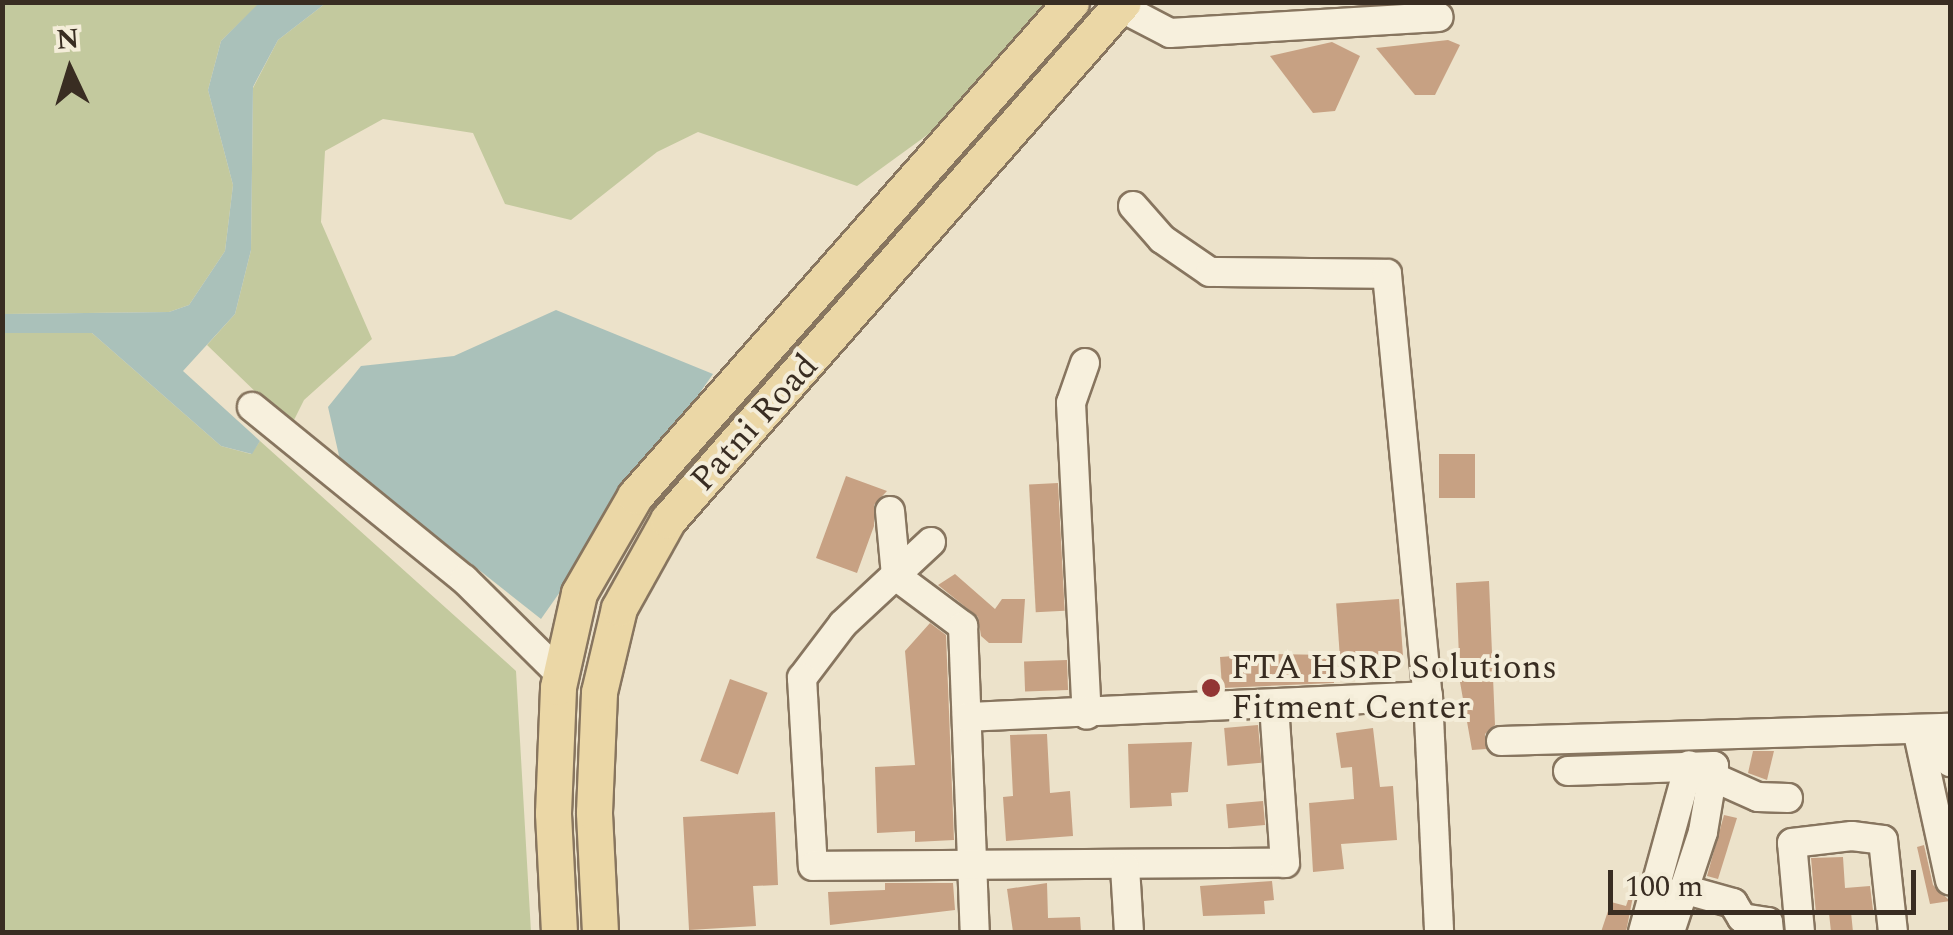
<!DOCTYPE html>
<html>
<head>
<meta charset="utf-8">
<style>
  body { margin:0 }
  #map { position:relative; width:1953px; height:935px; overflow:hidden; background:#ece2ca; font-family:Spectral,serif }
  div>[style] { position:absolute }
  [style*='--x'] { left:calc(var(--x)*1px); top:calc(var(--y)*1px); width:calc(var(--w)*1px); rotate:calc(var(--a)*1deg) }
  .green>* { inset:0; background:#c3c99e }
  .water>* { inset:0; background:#aac1ba }
  .building>* { inset:0; background:#c7a183; transform-origin:0 0 }
  .roads { filter:drop-shadow(2px 0 #87755f) drop-shadow(-2px 0 #87755f) drop-shadow(0 2px #87755f) drop-shadow(0 -2px #87755f) }
  .minor>* { height:28px; margin:-14px; padding:0 14px; transform-origin:14px; border-radius:14px; background:#f7f0dd }
  .major>* { height:35px; margin:-17.5px; padding:0 17.5px; transform-origin:17.5px; border-radius:17.5px; background:#ebd7a6 }
  .dots>* { width:28px; height:28px; translate:-50% -50%; box-sizing:border-box; border:5px solid #f4edd9; border-radius:50% }
  span { translate:-50% -50%; white-space:nowrap; text-align:center; line-height:1.15; -webkit-text-stroke:8px #f4edd9; paint-order:stroke }
  .street-label { font-size:35px; color:#392d22 }
  .poi-label { font-size:35px; color:#392d22 }
  .left { translate:0 -50%; text-align:left }
  .frame { position:absolute; inset:0; border:5px solid #392d22; pointer-events:none }
  .north { position:absolute; left:20px; top:20px; width:100px; height:100px; -webkit-text-stroke:8px #f4edd9; paint-order:stroke; rotate:356deg; font-size:28px; font-weight:700; line-height:40px; text-align:center; color:#392d22 }
  .north::after { content:''; display:block; margin:auto; width:35px; height:45px; background:#392d22; clip-path:polygon(50% 0,100% 100%,50% 72%,0 100%) }
  .scale { position:absolute; left:1608px; top:870px; width:308px; height:45px; box-sizing:border-box; border:5px solid #392d22; border-top:0; padding-left:12px; font-size:30px; line-height:35px; white-space:nowrap; color:#392d22; -webkit-text-stroke:8px #f4edd9; paint-order:stroke }
</style>
</head>
<body>
<div id="map">
  <div class="green">
    <div style="clip-path:polygon(2px 3px,260px 3px,221px 41px,208px 90px,233px 185px,225px 251px,189px 305px,169px 312px,3px 314px)"></div>
    <div style="clip-path:polygon(326px 3px,1052px 3px,1040px 53px,857px 186px,698px 132px,657px 152px,571px 220px,505px 204px,473px 133px,383px 119px,325px 151px,321px 222px,372px 339px,304px 400px,291px 426px,207px 345px,235px 314px,251px 250px,253px 88px,278px 40px)"></div>
    <div style="clip-path:polygon(3px 333px,92px 333px,221px 446px,251px 454px,260px 441px,516px 671px,531px 932px,3px 932px)"></div>
  </div>
  <div class="water">
    <div style="clip-path:polygon(260px 2px,326px 3px,278px 40px,253px 87px,251px 250px,235px 314px,183px 371px,260px 441px,252px 454px,221px 446px,92px 333px,3px 333px,2px 314px,169px 312px,189px 305px,225px 251px,233px 185px,208px 90px,221px 41px)"></div>
    <div style="clip-path:polygon(556px 310px,713px 374px,541px 619px,340px 460px,328px 407px,361px 366px,454px 356px)"></div>
  </div>
  <div class="building">
    <div style="clip-path:polygon(1448px 40px,1460px 45px,1435px 95px,1415px 95px,1376px 48px)"></div>
    <div style="clip-path:polygon(1332px 42px,1360px 56px,1335px 111px,1313px 113px,1270px 56px)"></div>
    <div style="left:1439px;top:454px;width:36px;height:44px"></div>
    <div style="clip-path:polygon(846px 476px,887px 491px,874px 505px,874px 526px,857px 573px,816px 558px)"></div>
    <div style="left:1058px;top:483px;width:128px;height:29px;rotate:87deg"></div>
    <div style="clip-path:polygon(955px 574px,995px 609px,1002px 599px,1025px 599px,1022px 643px,989px 643px,981px 636px,978px 617px,938px 585px)"></div>
    <div style="clip-path:polygon(1489px 581px,1495px 725px,1485px 734px,1486px 749px,1472px 750px,1460px 682px,1456px 583px)"></div>
    <div style="left:1399px;top:599px;width:57px;height:63px;rotate:86deg"></div>
    <div style="clip-path:polygon(930px 623px,946px 635px,954px 840px,915px 842px,915px 831px,877px 833px,875px 767px,915px 765px,905px 651px)"></div>
    <div style="clip-path:polygon(1262px 654px,1332px 655px,1334px 683px,1222px 688px,1220px 657px)"></div>
    <div style="left:1067px;top:660px;width:30px;height:43px;rotate:88deg"></div>
    <div style="left:730px;top:679px;width:40px;height:87px;rotate:20deg"></div>
    <div style="left:1258px;top:725px;width:38px;height:34px;rotate:85deg"></div>
    <div style="clip-path:polygon(1373px 728px,1380px 787px,1393px 786px,1397px 840px,1341px 844px,1344px 869px,1313px 872px,1309px 803px,1354px 799px,1352px 767px,1341px 768px,1336px 733px)"></div>
    <div style="clip-path:polygon(1047px 734px,1050px 793px,1070px 791px,1073px 836px,1006px 841px,1003px 797px,1013px 796px,1010px 735px)"></div>
    <div style="clip-path:polygon(1192px 742px,1188px 792px,1171px 793px,1172px 806px,1130px 808px,1128px 744px)"></div>
    <div style="clip-path:polygon(1753px 751px,1774px 751px,1767px 780px,1748px 773px)"></div>
    <div style="left:1263px;top:801px;width:24px;height:37px;rotate:85deg"></div>
    <div style="clip-path:polygon(775px 812px,778px 885px,753px 886px,756px 926px,689px 930px,683px 817px)"></div>
    <div style="clip-path:polygon(1724px 815px,1737px 818px,1718px 879px,1707px 876px)"></div>
    <div style="clip-path:polygon(1924px 845px,1933px 885px,1950px 901px,1930px 904px,1917px 847px)"></div>
    <div style="clip-path:polygon(1843px 857px,1845px 888px,1870px 886px,1873px 910px,1851px 912px,1853px 932px,1831px 932px,1829px 913px,1816px 914px,1811px 858px)"></div>
    <div style="clip-path:polygon(1638px 871px,1626px 932px,1601px 932px,1611px 902px,1626px 906px)"></div>
    <div style="clip-path:polygon(1272px 881px,1274px 900px,1264px 901px,1265px 914px,1203px 916px,1200px 886px)"></div>
    <div style="clip-path:polygon(885px 883px,953px 883px,955px 910px,830px 925px,828px 892px,885px 890px)"></div>
    <div style="clip-path:polygon(1047px 883px,1048px 918px,1080px 917px,1081px 932px,1013px 932px,1007px 889px)"></div>
  </div>
  <div class="roads">
    <div class="minor">
      <div style="--x:1120;--y:7;--w:56;--a:27.5"></div>
      <div style="--x:1170;--y:33;--w:269;--a:-3.4"></div>
      <div style="--x:1133;--y:206;--w:44;--a:48.7"></div>
      <div style="--x:1162;--y:239;--w:58;--a:34.5"></div>
      <div style="--x:1210;--y:272;--w:177;--a:0.6"></div>
      <div style="--x:1387;--y:274;--w:424;--a:84.5"></div>
      <div style="--x:1428;--y:696;--w:236;--a:87.3"></div>
      <div style="--x:1085;--y:363;--w:42;--a:109.3"></div>
      <div style="--x:1071;--y:403;--w:312;--a:87.1"></div>
      <div style="--x:252;--y:407;--w:273;--a:39.1"></div>
      <div style="--x:464;--y:579;--w:135;--a:44.7"></div>
      <div style="--x:890;--y:511;--w:65;--a:84.7"></div>
      <div style="--x:896;--y:576;--w:84;--a:36.7"></div>
      <div style="--x:963;--y:626;--w:306;--a:87.8"></div>
      <div style="--x:931;--y:542;--w:120;--a:137"></div>
      <div style="--x:843;--y:624;--w:68;--a:127.2"></div>
      <div style="--x:802;--y:678;--w:188;--a:86.7"></div>
      <div style="--x:813;--y:866;--w:472;--a:-0.4"></div>
      <div style="--x:1285;--y:863;--w:159;--a:-94"></div>
      <div style="--x:967;--y:717;--w:461;--a:-2.6"></div>
      <div style="--x:1943;--y:728;--w:35;--a:78"></div>
      <div style="--x:1917;--y:729;--w:155;--a:77.7"></div>
      <div style="--x:1501;--y:741;--w:449;--a:-1.7"></div>
      <div style="--x:1568;--y:771;--w:146;--a:-2"></div>
      <div style="--x:1714;--y:766;--w:67;--a:99.5"></div>
      <div style="--x:1703;--y:832;--w:105;--a:108.3"></div>
      <div style="--x:1713;--y:777;--w:49;--a:24"></div>
      <div style="--x:1758;--y:797;--w:30;--a:2"></div>
      <div style="--x:1125;--y:867;--w:65;--a:86.5"></div>
      <div style="--x:1683;--y:889;--w:52;--a:15.6"></div>
      <div style="--x:1733;--y:903;--w:17;--a:59"></div>
      <div style="--x:1742;--y:918;--w:26;--a:9"></div>
      <div style="--x:1768;--y:922;--w:10;--a:84"></div>
      <div style="--x:1643;--y:932;--w:173;--a:-74.6"></div>
      <div style="--x:1800;--y:932;--w:89;--a:-95.1"></div>
      <div style="--x:1792;--y:843;--w:60;--a:-6.7"></div>
      <div style="--x:1852;--y:836;--w:31;--a:7"></div>
      <div style="--x:1883;--y:840;--w:93;--a:83.8"></div>
    </div>
    <div class="major">
      <div style="--x:559;--y:932;--w:119;--a:-92.9"></div>
      <div style="--x:553;--y:813;--w:126;--a:-87.7"></div>
      <div style="--x:558;--y:687;--w:96;--a:-77.4"></div>
      <div style="--x:579;--y:593;--w:112;--a:-60"></div>
      <div style="--x:635;--y:496;--w:659;--a:-48.57"></div>
      <div style="--x:600;--y:932;--w:120;--a:-92.9"></div>
      <div style="--x:594;--y:812;--w:120;--a:-87.6"></div>
      <div style="--x:599;--y:692;--w:86;--a:-76.6"></div>
      <div style="--x:619;--y:608;--w:101;--a:-60.9"></div>
      <div style="--x:668;--y:520;--w:689;--a:-48.7"></div>
    </div>
  </div>
  <div class="dots">
    <div style="left:1211px;top:688px;background:#923534"></div>
  </div>
  <div class="street-label">
    <span style="left:755px;top:423px;rotate:-48deg">Patni Road</span>
  </div>
  <div class="poi-label">
    <span class="left" style="left:1231px;top:688px">FTA HSRP Solutions<br>Fitment Center</span>
  </div>
  <div class="frame"></div>
  <div class="north">N</div>
  <div class="scale">100 m</div>
</div>
</body>
</html>
